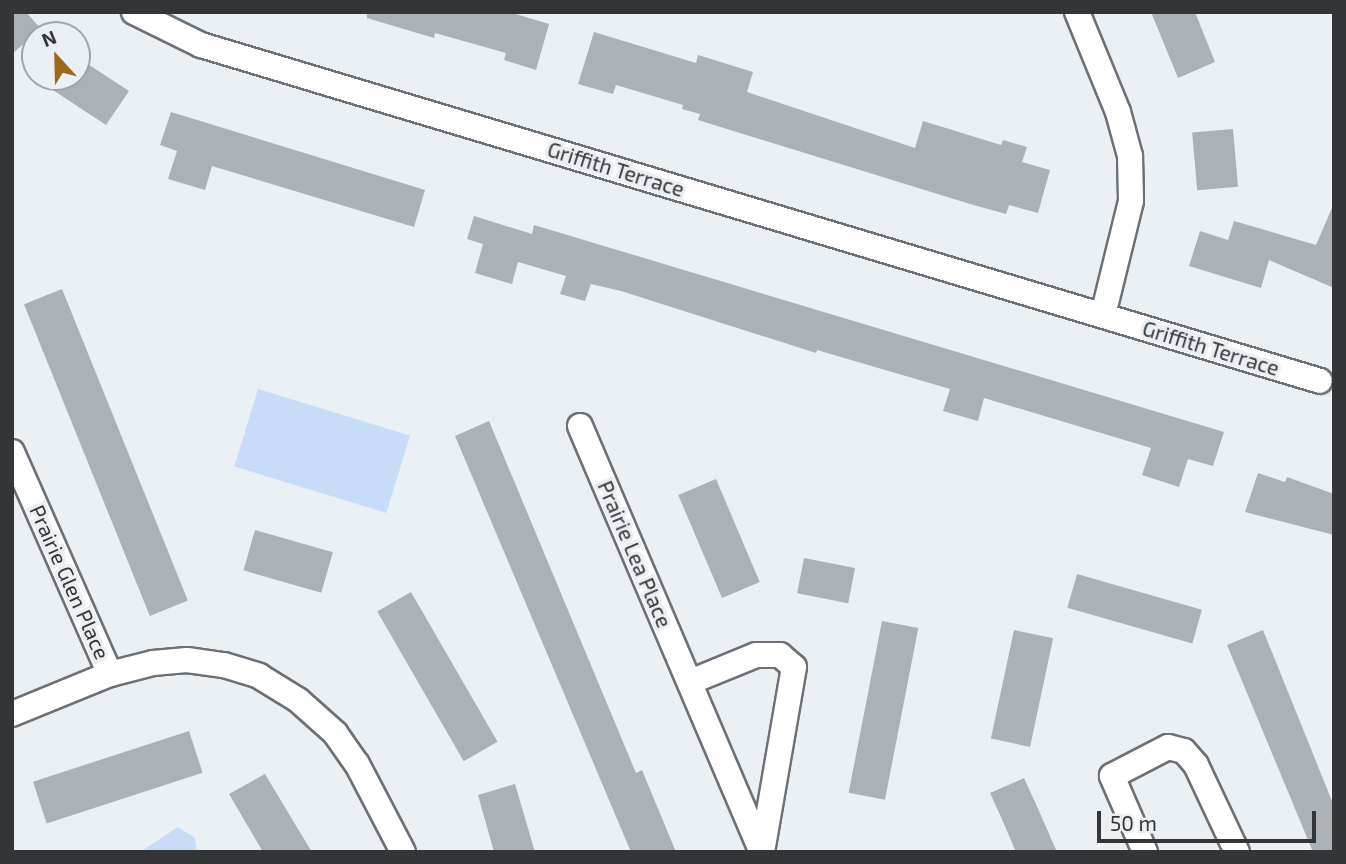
<!DOCTYPE html>
<html>
<head>
<meta charset="utf-8">
<style>
  body { margin:0 }
  #map { position:relative; width:1346px; height:864px; overflow:hidden; background:#ebf0f5; font-family:"Exo 2",sans-serif }
  div>[style] { position:absolute }
  [style*='--x'] { left:calc(var(--x)*1px); top:calc(var(--y)*1px); width:calc(var(--w)*1px); rotate:calc(var(--a)*1deg) }
  .green>* { inset:0; background:#c7ddf7; transform-origin:0 0 }
  .building>* { inset:0; background:#acb1b6; transform-origin:0 0 }
  .roads { filter:drop-shadow(2px 0 #6d7075) drop-shadow(-2px 0 #6d7075) drop-shadow(0 2px #6d7075) drop-shadow(0 -2px #6d7075) }
  .street>* { height:24px; margin:-12px; padding:0 12px; transform-origin:12px; border-radius:12px; background:#fff }
  span { translate:-50% -50%; white-space:nowrap; text-align:center; line-height:1.15; -webkit-text-stroke:7px #ebf0f5; paint-order:stroke }
  .street-label { font-size:21px; color:#333537 }
  .frame { position:absolute; inset:0; border:14px solid #333537; pointer-events:none }
  .north { position:absolute; left:21px; top:21px; width:70px; height:70px; box-sizing:border-box; background:#ebf0f5; border:2px solid #a1a5a9; border-radius:50%; rotate:338deg; font-size:19px; font-weight:700; line-height:28px; text-align:center; color:#333537 }
  .north::after { content:''; display:block; margin:auto; width:24px; height:32px; background:#9c6a1f; clip-path:polygon(50% 0,100% 100%,50% 72%,0 100%) }
  .scale { position:absolute; left:1097px; top:811px; width:219px; height:32px; box-sizing:border-box; border:4px solid #333537; border-top:0; padding-left:9px; font-size:21px; line-height:24px; white-space:nowrap; color:#333537; -webkit-text-stroke:5px #ebf0f5; paint-order:stroke }
</style>
</head>
<body>
<div id="map">
  <div class="green">
    <div style="left:258px;top:389px;width:159px;height:81px;rotate:17deg"></div>
    <div style="clip-path:polygon(178px 827px,195px 838px,197px 852px,140px 852px)"></div>
  </div>
  <div class="building">
    <div style="clip-path:polygon(12px 12px,26px 12px,41px 29px,12px 54px)"></div>
    <div style="clip-path:polygon(367px 12px,509px 12px,549px 24px,536px 70px,504px 60px,506px 53px,435px 33px,434px 38px,367px 18px)"></div>
    <div style="clip-path:polygon(1151px 12px,1195px 12px,1215px 62px,1178px 78px)"></div>
    <div style="clip-path:polygon(594px 32px,696px 63px,698px 55px,753px 72px,747px 92px,915px 148px,923px 121px,1001px 145px,1003px 140px,1027px 147px,1022px 162px,1050px 170px,1038px 213px,1009px 205px,1006px 214px,970px 204px,698px 120px,700px 114px,682px 109px,683px 105px,616px 85px,613px 94px,578px 84px)"></div>
    <div style="clip-path:polygon(77px 57px,129px 91px,106px 125px,33px 77px,77px 77px)"></div>
    <div style="clip-path:polygon(171px 112px,425px 190px,414px 227px,212px 166px,205px 190px,168px 179px,177px 151px,160px 145px)"></div>
    <div style="left:1233px;top:129px;width:58px;height:41px;rotate:85deg"></div>
    <div style="clip-path:polygon(1334px 203px,1334px 288px,1269px 260px,1261px 288px,1189px 266px,1200px 231px,1228px 240px,1234px 221px,1316px 245px)"></div>
    <div style="clip-path:polygon(474px 216px,532px 234px,534px 225px,1224px 432px,1213px 466px,1188px 459px,1179px 487px,1142px 475px,1151px 448px,984px 398px,978px 421px,943px 411px,950px 389px,817px 350px,816px 353px,621px 291px,591px 284px,585px 301px,560px 294px,566px 276px,518px 262px,512px 284px,475px 273px,483px 244px,467px 239px)"></div>
    <div style="left:62px;top:289px;width:336px;height:41px;rotate:68deg"></div>
    <div style="clip-path:polygon(489px 421px,636px 773px,642px 770px,676px 852px,631px 852px,455px 436px)"></div>
    <div style="clip-path:polygon(1258px 473px,1285px 482px,1287px 477px,1334px 494px,1334px 535px,1245px 512px)"></div>
    <div style="left:716px;top:479px;width:112px;height:41px;rotate:67deg"></div>
    <div style="left:255px;top:530px;width:81px;height:42px;rotate:16deg"></div>
    <div style="left:804px;top:558px;width:52px;height:36px;rotate:11deg"></div>
    <div style="left:1077px;top:574px;width:130px;height:35px;rotate:16deg"></div>
    <div style="left:411px;top:592px;width:173px;height:39px;rotate:60deg"></div>
    <div style="left:882px;top:621px;width:37px;height:175px;rotate:11deg"></div>
    <div style="left:1014px;top:630px;width:40px;height:111px;rotate:12deg"></div>
    <div style="clip-path:polygon(1263px 630px,1334px 806px,1334px 852px,1313px 852px,1227px 645px)"></div>
    <div style="left:189px;top:731px;width:44px;height:164px;rotate:72deg"></div>
    <div style="clip-path:polygon(265px 774px,298px 829px,312px 852px,263px 852px,229px 794px)"></div>
    <div style="clip-path:polygon(1024px 778px,1035px 802px,1057px 852px,1016px 852px,1001px 817px,990px 793px)"></div>
    <div style="clip-path:polygon(515px 784px,535px 852px,494px 852px,478px 795px)"></div>
  </div>
  <div class="roads">
    <div class="street">
      <div style="--x:134;--y:12;--w:75;--a:26.2"></div>
      <div style="--x:201;--y:45;--w:1168;--a:16.71"></div>
      <div style="--x:1077;--y:12;--w:108;--a:67.7"></div>
      <div style="--x:1118;--y:112;--w:46;--a:74.7"></div>
      <div style="--x:1130;--y:156;--w:45;--a:88.7"></div>
      <div style="--x:1131;--y:201;--w:117;--a:103.8"></div>
      <div style="--x:580;--y:426;--w:463;--a:66.9"></div>
      <div style="--x:12;--y:452;--w:243;--a:66.2"></div>
      <div style="--x:690;--y:682;--w:71;--a:-22.2"></div>
      <div style="--x:756;--y:655;--w:24;--a:0"></div>
      <div style="--x:780;--y:655;--w:18;--a:41"></div>
      <div style="--x:794;--y:667;--w:188;--a:99.8"></div>
      <div style="--x:12;--y:714;--w:106;--a:-22.2"></div>
      <div style="--x:110;--y:674;--w:44;--a:-14.3"></div>
      <div style="--x:153;--y:663;--w:34;--a:-5"></div>
      <div style="--x:187;--y:660;--w:37;--a:8"></div>
      <div style="--x:224;--y:665;--w:37;--a:17"></div>
      <div style="--x:259;--y:676;--w:46;--a:31.6"></div>
      <div style="--x:298;--y:700;--w:50;--a:41.7"></div>
      <div style="--x:335;--y:733;--w:38;--a:55"></div>
      <div style="--x:357;--y:764;--w:99;--a:62.4"></div>
      <div style="--x:1145;--y:852;--w:83;--a:-113.5"></div>
      <div style="--x:1112;--y:776;--w:63;--a:-27.4"></div>
      <div style="--x:1168;--y:747;--w:16;--a:14"></div>
      <div style="--x:1184;--y:751;--w:18;--a:49"></div>
      <div style="--x:1196;--y:765;--w:96;--a:64.8"></div>
    </div>
  </div>
  <div class="street-label">
    <span style="left:616px;top:169px;rotate:17deg">Griffith Terrace</span>
    <span style="left:1211px;top:348px;rotate:17deg">Griffith Terrace</span>
    <span style="left:635px;top:554px;rotate:67deg">Prairie Lea Place</span>
    <span style="left:70px;top:582px;rotate:66deg">Prairie Glen Place</span>
  </div>
  <div class="frame"></div>
  <div class="north">N</div>
  <div class="scale">50 m</div>
</div>
</body>
</html>
